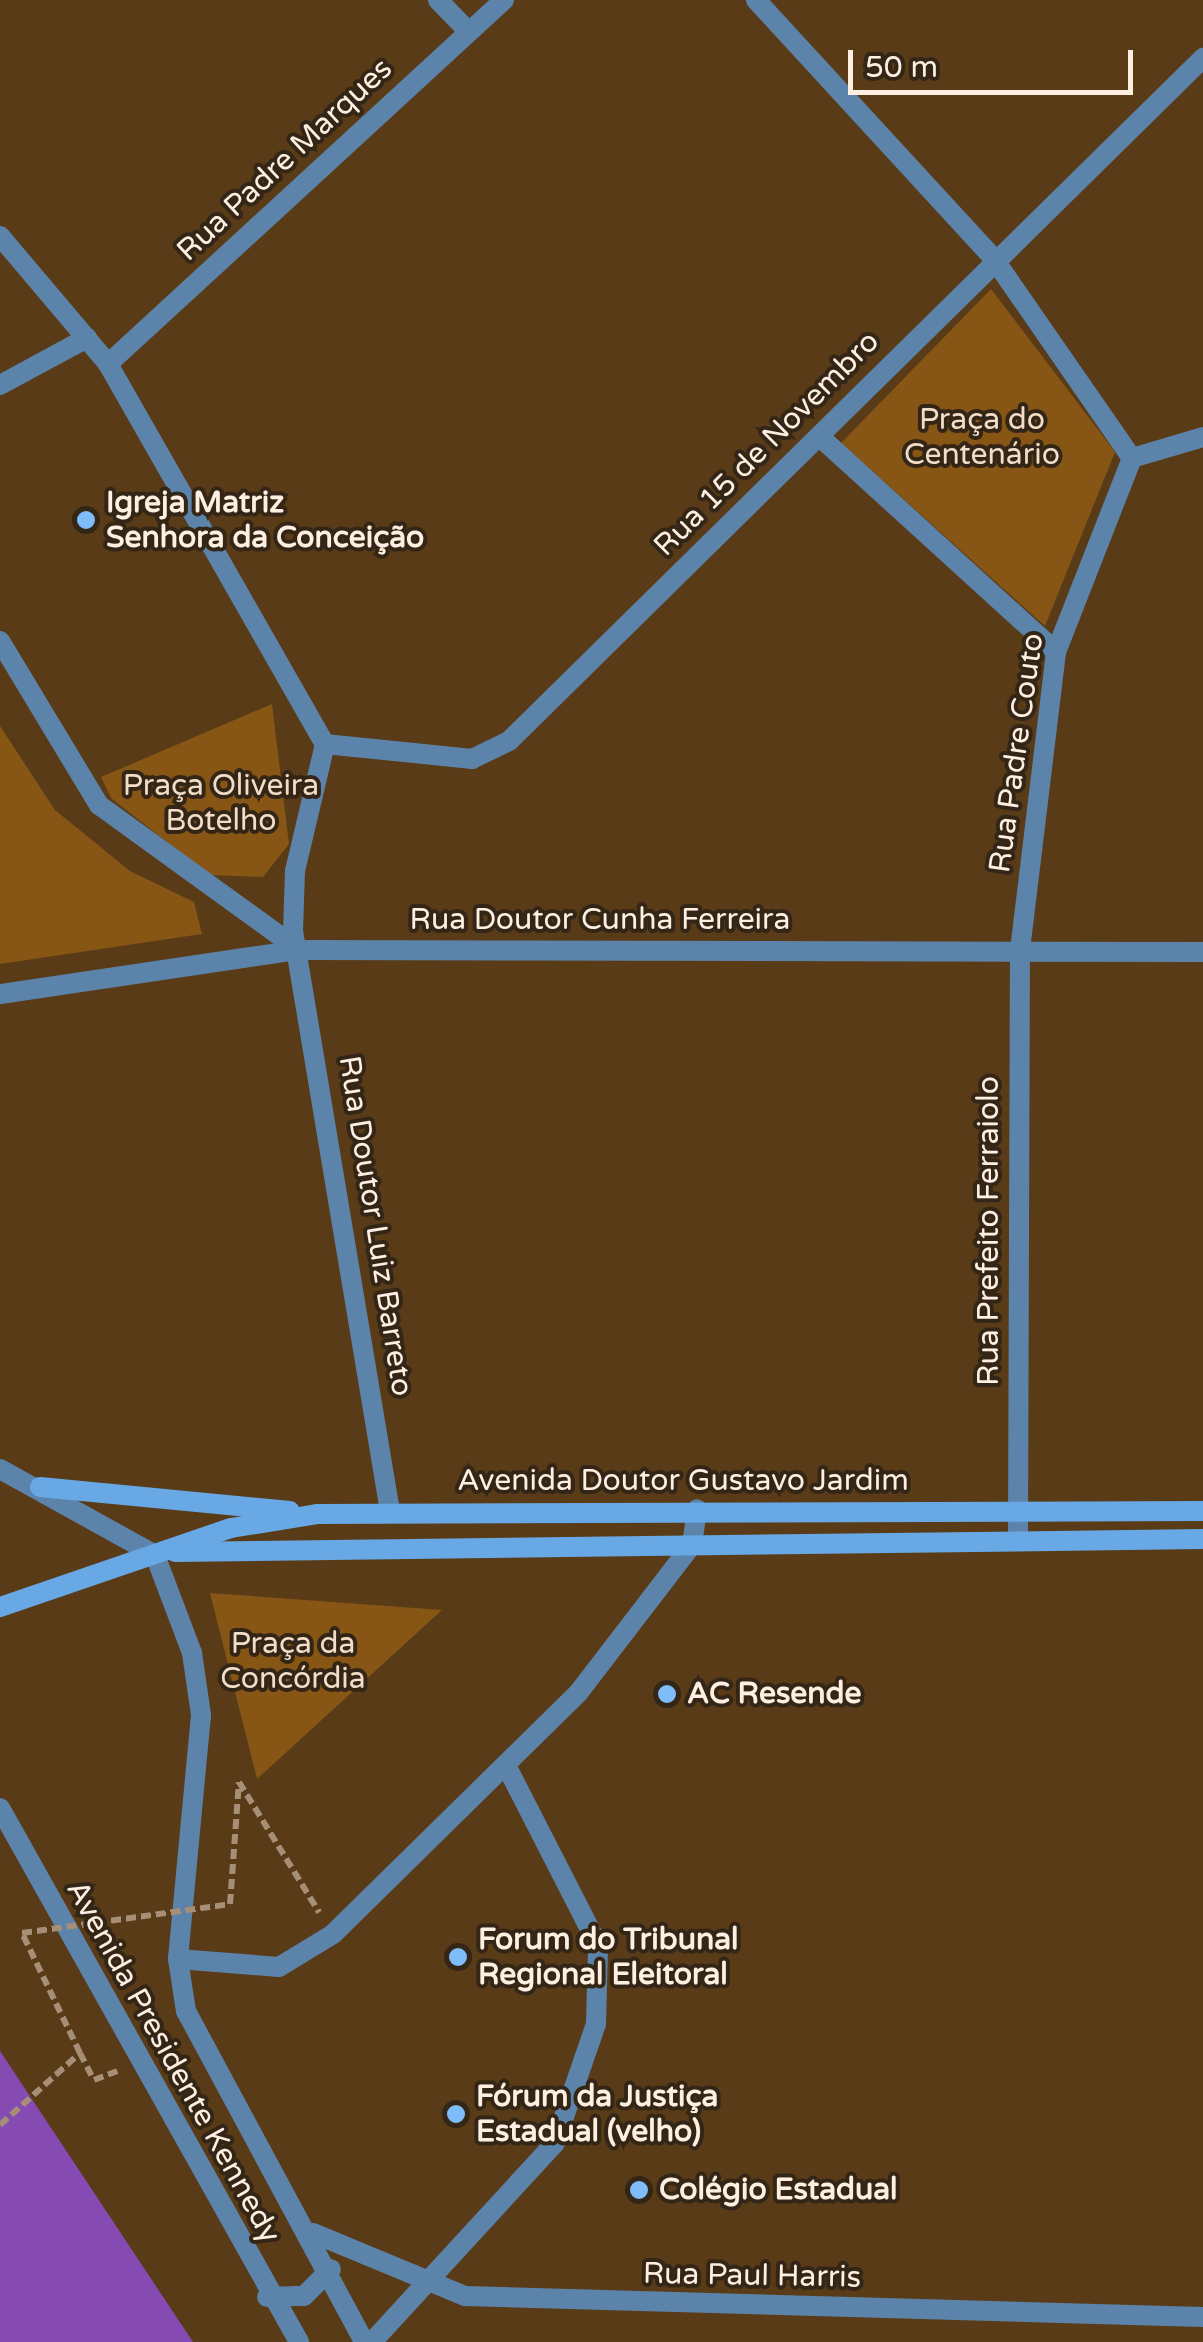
<!DOCTYPE html>
<html>
<head>
<meta charset="utf-8">
<style>
  body { margin:0 }
  #map { position:relative; width:1203px; height:2342px; overflow:hidden; background:#593b18; font-family:"Varela Round",sans-serif }
  div>[style] { position:absolute }
  [style*='--x'] { left:calc(var(--x)*1px); top:calc(var(--y)*1px); width:calc(var(--w)*1px); rotate:calc(var(--a)*1deg) }
  .green>* { inset:0; background:#875615 }
  .water>* { inset:0; background:#864bb3 }
  .path>* { height:6px; margin-top:-3px; transform-origin:0; background:repeating-linear-gradient(90deg,#a68f76 0 10px,transparent 0 15px) }
  .street>* { height:20px; margin:-10px; padding:0 10px; transform-origin:10px; border-radius:10px; background:#5c84aa }
  .secondary>* { height:20px; margin:-10px; padding:0 10px; transform-origin:10px; border-radius:10px; background:#67a8e5 }
  .path-bridge>* { height:6px; margin-top:-3px; transform-origin:0; background:repeating-linear-gradient(90deg,#a68f76 0 10px,transparent 0 15px) }
  .dots>* { width:28px; height:28px; translate:-50% -50%; box-sizing:border-box; border:5px solid #332617; border-radius:50% }
  span { translate:-50% -50%; white-space:nowrap; text-align:center; line-height:1.15; -webkit-text-stroke:8px #332617; paint-order:stroke }
  .street-label { font-size:30px; color:#feefe0 }
  .park-label { font-size:30px; color:#f3ddc7 }
  .poi-label { font-size:30px; color:#feefe0; font-weight:700 }
  .left { translate:0 -50%; text-align:left }
  .scale { position:absolute; left:848px; top:50px; width:285px; height:45px; box-sizing:border-box; border:5px solid #feefe0; border-top:0; padding-left:12px; font-size:30px; line-height:35px; white-space:nowrap; color:#feefe0; -webkit-text-stroke:8px #332617; paint-order:stroke }
</style>
</head>
<body>
<div id="map">
  <div class="green">
    <div style="clip-path:polygon(991px 289px,1115px 452px,1045px 626px,841px 443px)"></div>
    <div style="clip-path:polygon(272px 704px,289px 844px,263px 877px,209px 875px,111px 798px,101px 777px)"></div>
    <div style="clip-path:polygon(0 726px,55px 810px,130px 871px,194px 902px,202px 934px,0 964px)"></div>
    <div style="clip-path:polygon(210px 1593px,442px 1610px,257px 1779px)"></div>
  </div>
  <div class="water">
    <div style="clip-path:polygon(0 2051px,193px 2342px,0 2342px)"></div>
  </div>
  <div class="path">
    <div style="--x:239;--y:1782;--w:153;--a:58.4"></div>
    <div style="--x:0;--y:2125;--w:108;--a:-42"></div>
    <div style="--x:80;--y:2053;--w:30;--a:63"></div>
    <div style="--x:94;--y:2080;--w:25;--a:-21"></div>
  </div>
  <div class="street">
    <div style="--x:438;--y:0;--w:43;--a:45.9"></div>
    <div style="--x:756;--y:0;--w:352;--a:47.4"></div>
    <div style="--x:994;--y:259;--w:242;--a:55.3"></div>
    <div style="--x:0;--y:236;--w:167;--a:49.8"></div>
    <div style="--x:108;--y:364;--w:438;--a:60.3"></div>
    <div style="--x:325;--y:744;--w:130;--a:103.3"></div>
    <div style="--x:295;--y:871;--w:60;--a:91.9"></div>
    <div style="--x:293;--y:931;--w:588;--a:80.51"></div>
    <div style="--x:108;--y:364;--w:538;--a:-42.59"></div>
    <div style="--x:0;--y:385;--w:99;--a:-28.4"></div>
    <div style="--x:820;--y:437;--w:319;--a:42.3"></div>
    <div style="--x:1132;--y:458;--w:74;--a:-16.5"></div>
    <div style="--x:0;--y:641;--w:192;--a:58.9"></div>
    <div style="--x:99;--y:805;--w:247;--a:35.9"></div>
    <div style="--x:325;--y:744;--w:148;--a:5.8"></div>
    <div style="--x:472;--y:759;--w:41;--a:-25.9"></div>
    <div style="--x:509;--y:741;--w:974;--a:-44.54"></div>
    <div style="--x:0;--y:994;--w:302;--a:-8.4"></div>
    <div style="--x:299;--y:950;--w:904;--a:0.13"></div>
    <div style="--x:0;--y:1469;--w:177;--a:29"></div>
    <div style="--x:155;--y:1555;--w:105;--a:69.3"></div>
    <div style="--x:192;--y:1653;--w:63;--a:81.7"></div>
    <div style="--x:201;--y:1715;--w:245;--a:95.4"></div>
    <div style="--x:178;--y:1959;--w:53;--a:81.3"></div>
    <div style="--x:186;--y:2011;--w:376;--a:61.7"></div>
    <div style="--x:1018;--y:1539;--w:589;--a:-89.81"></div>
    <div style="--x:1020;--y:950;--w:300;--a:-83.1"></div>
    <div style="--x:1056;--y:652;--w:208;--a:-68.6"></div>
    <div style="--x:0;--y:1808;--w:612;--a:60.75"></div>
    <div style="--x:178;--y:1959;--w:101;--a:4.5"></div>
    <div style="--x:279;--y:1967;--w:63;--a:-31.4"></div>
    <div style="--x:333;--y:1934;--w:345;--a:-44.5"></div>
    <div style="--x:579;--y:1692;--w:185;--a:-52.5"></div>
    <div style="--x:692;--y:1545;--w:36;--a:-82"></div>
    <div style="--x:313;--y:2233;--w:165;--a:22.5"></div>
    <div style="--x:465;--y:2296;--w:738;--a:1.63"></div>
    <div style="--x:267;--y:2297;--w:37;--a:-2"></div>
    <div style="--x:304;--y:2296;--w:38;--a:-45"></div>
    <div style="--x:372;--y:2342;--w:270;--a:-47.4"></div>
    <div style="--x:555;--y:2143;--w:126;--a:-71"></div>
    <div style="--x:596;--y:2024;--w:79;--a:-88.5"></div>
    <div style="--x:598;--y:1945;--w:198;--a:-117.1"></div>
  </div>
  <div class="secondary">
    <div style="--x:40;--y:1487;--w:251;--a:5.5"></div>
    <div style="--x:175;--y:1552;--w:1028;--a:-0.72"></div>
    <div style="--x:0;--y:1607;--w:244;--a:-18.9"></div>
    <div style="--x:231;--y:1528;--w:87;--a:-9.2"></div>
    <div style="--x:317;--y:1514;--w:886;--a:-0.19"></div>
  </div>
  <div class="path-bridge">
    <div style="--x:80;--y:2053;--w:133;--a:-115.8"></div>
    <div style="--x:22;--y:1933;--w:210;--a:-7.9"></div>
    <div style="--x:230;--y:1904;--w:122;--a:-85.8"></div>
  </div>
  <div class="dots">
    <div style="left:86px;top:520px;background:#7ebdf9"></div>
    <div style="left:667px;top:1694px;background:#7ebdf9"></div>
    <div style="left:458px;top:1957px;background:#7ebdf9"></div>
    <div style="left:456px;top:2114px;background:#7ebdf9"></div>
    <div style="left:639px;top:2190px;background:#7ebdf9"></div>
  </div>
  <div class="street-label">
    <span style="left:285px;top:160px;rotate:-43deg">Rua Padre Marques</span>
    <span style="left:767px;top:444px;rotate:-45deg">Rua 15 de Novembro</span>
    <span style="left:1017px;top:753px;rotate:-82deg">Rua Padre Couto</span>
    <span style="left:600px;top:920px">Rua Doutor Cunha Ferreira</span>
    <span style="left:375px;top:1226px;rotate:81deg">Rua Doutor Luiz Barreto</span>
    <span style="left:989px;top:1231px;rotate:-90deg">Rua Prefeito Ferraiolo</span>
    <span style="left:683px;top:1481px">Avenida Doutor Gustavo Jardim</span>
    <span style="left:173px;top:2062px;rotate:61deg">Avenida Presidente Kennedy</span>
    <span style="left:752px;top:2276px;rotate:1deg">Rua Paul Harris</span>
  </div>
  <div class="park-label">
    <span style="left:982px;top:437px">Praça do<br>Centenário</span>
    <span style="left:221px;top:803px">Praça Oliveira<br>Botelho</span>
    <span style="left:293px;top:1661px">Praça da<br>Concórdia</span>
  </div>
  <div class="poi-label">
    <span class="left" style="left:106px;top:520px">Igreja Matriz<br>Senhora da Conceição</span>
    <span class="left" style="left:687px;top:1694px">AC Resende</span>
    <span class="left" style="left:478px;top:1957px">Forum do Tribunal<br>Regional Eleitoral</span>
    <span class="left" style="left:476px;top:2114px">Fórum da Justiça<br>Estadual (velho)</span>
    <span class="left" style="left:659px;top:2190px">Colégio Estadual</span>
  </div>
  <div class="scale">50 m</div>
</div>
</body>
</html>
